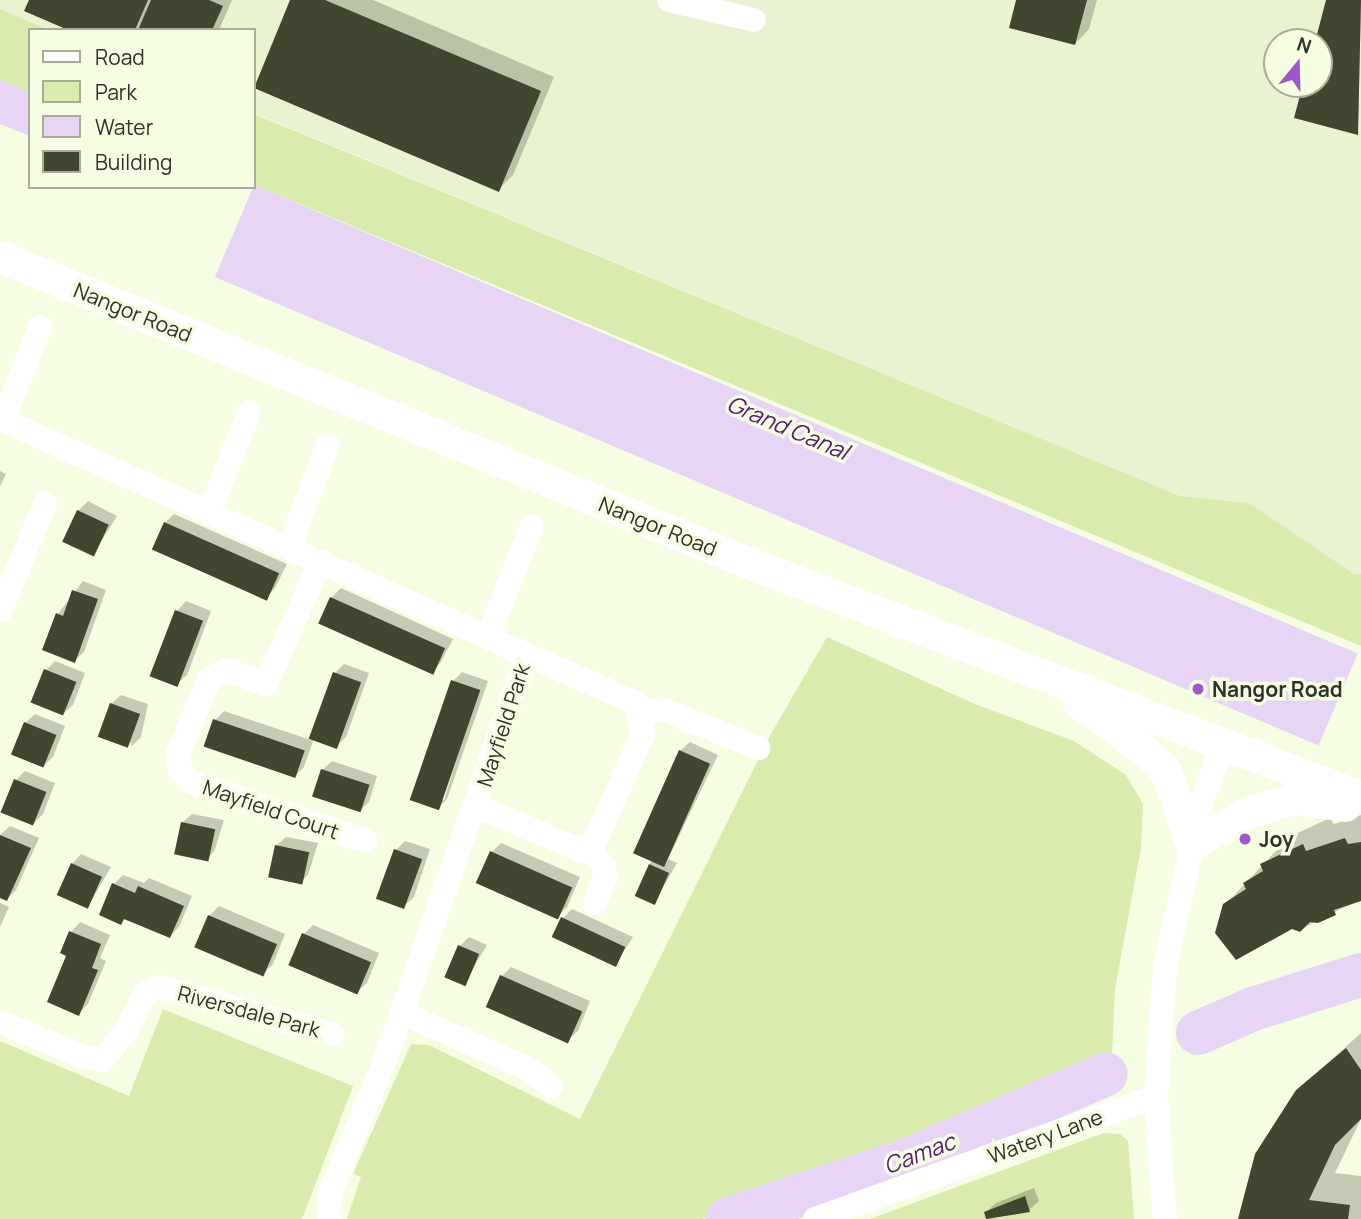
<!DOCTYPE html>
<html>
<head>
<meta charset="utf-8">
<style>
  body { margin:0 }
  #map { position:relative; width:1361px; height:1219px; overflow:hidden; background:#f5fde2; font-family:Manrope,sans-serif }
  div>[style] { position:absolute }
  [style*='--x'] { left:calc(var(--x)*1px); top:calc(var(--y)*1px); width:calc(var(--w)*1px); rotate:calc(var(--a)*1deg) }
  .built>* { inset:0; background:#e9f3d1 }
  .green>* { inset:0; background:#daebae }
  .water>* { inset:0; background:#e8d5f6; transform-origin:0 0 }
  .shadow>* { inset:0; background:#0003 }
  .river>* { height:44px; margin:-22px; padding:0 22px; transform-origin:22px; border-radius:22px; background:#e8d5f6 }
  .building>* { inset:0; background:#414631; transform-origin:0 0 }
  .minor>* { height:24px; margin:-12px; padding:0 12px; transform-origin:12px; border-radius:12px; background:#fff }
  .major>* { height:32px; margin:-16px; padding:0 16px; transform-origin:16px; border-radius:16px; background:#fff }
  .dots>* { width:19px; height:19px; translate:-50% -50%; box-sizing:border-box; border:4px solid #f5fde2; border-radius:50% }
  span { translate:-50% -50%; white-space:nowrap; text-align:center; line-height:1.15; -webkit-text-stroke:7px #f5fde2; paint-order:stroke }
  .street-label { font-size:21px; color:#2f3228 }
  .poi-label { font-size:21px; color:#2f3228; font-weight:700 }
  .left { translate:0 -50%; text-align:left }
  .water-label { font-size:23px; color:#571a76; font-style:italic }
  .legend { position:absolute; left:28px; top:28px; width:228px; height:161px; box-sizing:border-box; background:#f5fde2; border:2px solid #a6ac98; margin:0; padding:9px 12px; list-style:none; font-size:21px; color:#2f3228 }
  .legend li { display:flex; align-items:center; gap:14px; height:35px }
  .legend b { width:35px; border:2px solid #a6ac98 }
  .north { position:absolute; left:1263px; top:28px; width:70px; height:70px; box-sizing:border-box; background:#f5fde2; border:2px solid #a6ac98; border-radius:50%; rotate:19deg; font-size:19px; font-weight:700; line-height:28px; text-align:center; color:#2f3228 }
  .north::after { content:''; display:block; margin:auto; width:24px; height:32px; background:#a057cb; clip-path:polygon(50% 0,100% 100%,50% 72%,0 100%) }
</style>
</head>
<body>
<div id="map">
  <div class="built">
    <div style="clip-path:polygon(evenodd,0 0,1361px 0,1361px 574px,1354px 575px,1249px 503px,1180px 496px,254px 113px,254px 30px,51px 30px,0 9px,0 0,1277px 42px,1319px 42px,1319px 84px,1277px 84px,1277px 42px)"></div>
  </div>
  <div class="green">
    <div style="clip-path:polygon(0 9px,50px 30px,30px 30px,30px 92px,0 80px)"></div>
    <div style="clip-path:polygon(254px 114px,1180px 496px,1249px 503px,1354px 574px,1361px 574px,1361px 646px,254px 185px)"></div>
    <div style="clip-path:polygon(827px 637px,975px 704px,1074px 741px,1126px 775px,1143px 804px,1141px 848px,1115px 989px,1112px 1056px,939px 1139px,702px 1219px,347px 1219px,361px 1177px,353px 1174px,411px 1044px,429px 1045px,580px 1119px,771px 734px)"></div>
    <div style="clip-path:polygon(163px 1009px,353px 1086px,302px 1219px,0 1219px,0 1041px,129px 1096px)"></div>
    <div style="clip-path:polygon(1104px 1133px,1120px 1134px,1128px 1141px,1134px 1219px,870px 1219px)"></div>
  </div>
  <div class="water">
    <div style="clip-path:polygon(0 80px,30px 92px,30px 136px,0 124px)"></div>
    <div style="left:254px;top:185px;width:1199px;height:100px;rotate:23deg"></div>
  </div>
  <div class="shadow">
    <div style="clip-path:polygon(31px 0,232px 0,219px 30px,73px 30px)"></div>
    <div style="clip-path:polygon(292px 0,373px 0,554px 77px,513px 175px,498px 190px)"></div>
    <div style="clip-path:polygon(1018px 0,1097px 0,1089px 29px,1075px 44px)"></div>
    <div style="clip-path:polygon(1328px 0,1361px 0,1358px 133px,1305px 84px,1319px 84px,1317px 42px)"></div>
    <div style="clip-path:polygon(0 471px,6px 474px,0 486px)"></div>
    <div style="clip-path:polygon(88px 501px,117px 516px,93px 555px,78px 511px)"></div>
    <div style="clip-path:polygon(174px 514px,287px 564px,275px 588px,266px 598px,165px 523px)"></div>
    <div style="clip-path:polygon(83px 581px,106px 590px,84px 652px,74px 661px,58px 614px)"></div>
    <div style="clip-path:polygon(341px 588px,453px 639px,441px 662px,432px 672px,331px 598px)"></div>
    <div style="clip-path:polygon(186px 601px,211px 611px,187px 675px,177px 684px,177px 611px)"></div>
    <div style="clip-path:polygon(55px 661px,85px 673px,73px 705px,63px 714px,46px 670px)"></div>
    <div style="clip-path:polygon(344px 664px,369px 673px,346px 737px,336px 747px,314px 738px,304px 767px,295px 776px,215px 720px,224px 711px,311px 740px,335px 673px)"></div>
    <div style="clip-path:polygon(evenodd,462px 672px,488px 681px,447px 799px,438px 809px,453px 681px,462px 672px,481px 681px,444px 800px,440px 800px,481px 681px)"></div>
    <div style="clip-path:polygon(121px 695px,148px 704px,141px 737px,132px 746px,111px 704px)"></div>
    <div style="clip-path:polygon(35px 714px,65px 726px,53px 757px,43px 766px,25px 723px)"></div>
    <div style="clip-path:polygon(690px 742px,718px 755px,668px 859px,677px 863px,654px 903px,650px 865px,680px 751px)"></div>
    <div style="clip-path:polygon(332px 761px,377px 776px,369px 802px,359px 811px,322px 770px)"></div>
    <div style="clip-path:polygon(25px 771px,55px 783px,43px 814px,34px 823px,16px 780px)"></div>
    <div style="clip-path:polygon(192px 814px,224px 820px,214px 852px,204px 861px,182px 823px)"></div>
    <div style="clip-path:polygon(1361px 815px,1361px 899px,1307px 926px,1292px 927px,1225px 905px,1289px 837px,1330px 818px,1334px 824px)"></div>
    <div style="clip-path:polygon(10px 826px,39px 838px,16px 890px,7px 899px,0 896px,0 835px)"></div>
    <div style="clip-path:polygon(286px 837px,318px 843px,308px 875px,298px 884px,276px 846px)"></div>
    <div style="clip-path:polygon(405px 841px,430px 849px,414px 897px,404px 906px,396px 850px)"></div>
    <div style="clip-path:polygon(501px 843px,580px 877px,567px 907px,558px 916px,492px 852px)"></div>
    <div style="clip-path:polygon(81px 854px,111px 867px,87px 908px,72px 864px)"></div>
    <div style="clip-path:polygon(123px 875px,144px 883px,149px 878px,192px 896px,179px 927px,170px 936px,126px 918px,121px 922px,114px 884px)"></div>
    <div style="clip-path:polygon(0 903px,9px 907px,0 927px)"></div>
    <div style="clip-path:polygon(219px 906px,285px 934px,273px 964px,263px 974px,209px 916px)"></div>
    <div style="clip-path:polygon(572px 909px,633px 937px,615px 964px,563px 918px)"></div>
    <div style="clip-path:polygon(80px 922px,110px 935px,100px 958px,106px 961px,88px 1004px,78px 1014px,68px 955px,71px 932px)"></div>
    <div style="clip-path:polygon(313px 925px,379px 953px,367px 983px,357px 992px,304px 934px)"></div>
    <div style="clip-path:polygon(469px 937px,487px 945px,464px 984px,460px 946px)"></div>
    <div style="clip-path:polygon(511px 967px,590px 1001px,578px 1031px,568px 1040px,502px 976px)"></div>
    <div style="clip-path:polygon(1361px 1033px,1361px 1119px,1335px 1173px,1361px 1176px,1361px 1219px,1240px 1219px,1297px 1091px)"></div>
    <div style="clip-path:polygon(1034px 1188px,1039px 1201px,1029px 1210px,988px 1219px,986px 1212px,996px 1203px)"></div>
  </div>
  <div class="river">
    <div style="--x:1198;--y:1033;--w:60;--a:-23.6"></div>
    <div style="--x:1253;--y:1009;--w:113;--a:-17.5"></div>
    <div style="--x:728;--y:1219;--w:194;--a:-18.3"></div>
    <div style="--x:912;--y:1158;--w:211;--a:-23.4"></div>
  </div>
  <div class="building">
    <div style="clip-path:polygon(29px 0,148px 0,135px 30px,68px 30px,24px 11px)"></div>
    <div style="clip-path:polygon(151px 0,209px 0,223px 6px,212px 30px,138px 30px)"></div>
    <div style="clip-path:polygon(290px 0,325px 0,541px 91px,499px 192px,254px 88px)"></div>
    <div style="clip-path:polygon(1016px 0,1087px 0,1075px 45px,1009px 28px)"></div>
    <div style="clip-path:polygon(1326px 0,1361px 0,1358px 135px,1294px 118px,1303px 84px,1319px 84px,1319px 42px,1315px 42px)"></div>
    <div style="left:77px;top:510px;width:35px;height:35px;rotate:25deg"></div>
    <div style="left:164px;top:522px;width:126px;height:30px;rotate:24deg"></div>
    <div style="clip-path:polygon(72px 590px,98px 599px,75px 663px,42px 650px,56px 613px,63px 616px)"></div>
    <div style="left:330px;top:597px;width:126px;height:29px;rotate:24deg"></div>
    <div style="left:175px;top:610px;width:30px;height:71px;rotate:21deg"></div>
    <div style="left:44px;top:669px;width:35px;height:36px;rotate:22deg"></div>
    <div style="left:333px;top:672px;width:30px;height:71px;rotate:20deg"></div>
    <div style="left:451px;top:680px;width:31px;height:127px;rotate:19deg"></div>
    <div style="left:110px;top:703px;width:32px;height:36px;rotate:20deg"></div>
    <div style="left:213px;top:719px;width:97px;height:29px;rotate:19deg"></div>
    <div style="left:24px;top:722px;width:35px;height:35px;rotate:22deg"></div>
    <div style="left:679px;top:750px;width:34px;height:113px;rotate:24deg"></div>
    <div style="left:321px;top:769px;width:51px;height:29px;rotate:18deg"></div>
    <div style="left:14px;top:779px;width:35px;height:36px;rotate:22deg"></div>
    <div style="left:181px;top:822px;width:35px;height:33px;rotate:12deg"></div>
    <div style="clip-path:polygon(0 835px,31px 848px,7px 901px,0 898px)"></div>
    <div style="clip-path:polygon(1345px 838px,1348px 844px,1361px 842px,1361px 901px,1334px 910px,1336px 915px,1318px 923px,1310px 922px,1300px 932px,1292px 929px,1236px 960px,1215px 933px,1223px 904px,1246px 889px,1243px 883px,1263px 871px,1260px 864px,1303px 844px,1306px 851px)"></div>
    <div style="left:275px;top:845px;width:35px;height:33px;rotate:12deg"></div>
    <div style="left:394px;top:849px;width:30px;height:53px;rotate:20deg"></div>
    <div style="left:490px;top:851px;width:90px;height:35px;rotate:24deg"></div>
    <div style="left:71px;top:863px;width:34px;height:35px;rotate:24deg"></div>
    <div style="left:649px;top:864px;width:22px;height:35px;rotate:24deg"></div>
    <div style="clip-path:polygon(112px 883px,135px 893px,138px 886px,184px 906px,170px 938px,124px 919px,121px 925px,99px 915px)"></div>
    <div style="left:208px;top:915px;width:75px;height:35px;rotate:23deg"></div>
    <div style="left:561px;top:917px;width:71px;height:22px;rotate:25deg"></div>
    <div style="clip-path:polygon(69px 931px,101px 944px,92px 968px,98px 970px,79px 1016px,47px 1002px,66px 956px,60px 953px)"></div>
    <div style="left:302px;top:933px;width:75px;height:35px;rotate:23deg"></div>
    <div style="left:458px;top:945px;width:23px;height:35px;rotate:23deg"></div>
    <div style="left:500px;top:975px;width:90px;height:35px;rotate:24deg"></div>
    <div style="clip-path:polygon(1346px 1048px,1361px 1070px,1361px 1119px,1335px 1145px,1309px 1200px,1350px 1205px,1348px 1219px,1238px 1219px,1255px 1154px,1296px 1090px)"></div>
    <div style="clip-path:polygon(1025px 1196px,1030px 1212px,986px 1219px,984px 1212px)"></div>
  </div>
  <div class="minor">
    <div style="--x:669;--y:0;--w:87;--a:13.2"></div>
    <div style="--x:0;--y:419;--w:577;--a:24.12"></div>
    <div style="--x:527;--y:655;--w:424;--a:109.3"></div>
    <div style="--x:387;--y:1055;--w:149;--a:112.4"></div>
    <div style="--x:330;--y:1193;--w:26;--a:90"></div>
    <div style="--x:3;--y:420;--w:100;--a:-68.3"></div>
    <div style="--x:210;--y:511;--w:106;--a:-68.5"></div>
    <div style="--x:289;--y:547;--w:109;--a:-69.1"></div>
    <div style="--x:321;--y:561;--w:135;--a:114.1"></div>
    <div style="--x:266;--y:684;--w:42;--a:-160.7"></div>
    <div style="--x:226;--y:670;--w:20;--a:150"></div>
    <div style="--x:209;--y:680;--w:79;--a:113"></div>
    <div style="--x:178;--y:753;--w:17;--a:83"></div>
    <div style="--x:180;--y:770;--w:17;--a:45"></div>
    <div style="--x:192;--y:782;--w:183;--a:18.8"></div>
    <div style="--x:0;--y:611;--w:116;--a:-67.2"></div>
    <div style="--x:488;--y:637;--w:119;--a:-68.4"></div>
    <div style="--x:641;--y:713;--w:21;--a:-11"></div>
    <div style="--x:662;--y:709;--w:104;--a:22.1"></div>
    <div style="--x:476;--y:806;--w:116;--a:22.8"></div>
    <div style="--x:583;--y:851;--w:8;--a:-7"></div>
    <div style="--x:591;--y:850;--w:127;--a:-65.9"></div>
    <div style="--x:643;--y:734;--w:32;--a:-103"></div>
    <div style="--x:636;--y:703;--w:119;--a:-156.2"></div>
    <div style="--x:591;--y:850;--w:21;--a:53"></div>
    <div style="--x:604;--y:867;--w:11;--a:85"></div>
    <div style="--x:605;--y:878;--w:27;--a:112"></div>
    <div style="--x:402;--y:1013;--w:139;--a:23.8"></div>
    <div style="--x:529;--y:1069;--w:28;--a:38"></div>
    <div style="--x:0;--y:1022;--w:89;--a:22.5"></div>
    <div style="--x:82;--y:1056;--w:20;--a:11"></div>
    <div style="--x:102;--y:1060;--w:38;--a:-50"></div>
    <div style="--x:126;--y:1031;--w:42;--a:-63.4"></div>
    <div style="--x:145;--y:993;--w:15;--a:-23"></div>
    <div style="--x:159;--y:987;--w:180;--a:15.1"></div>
    <div style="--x:815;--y:1219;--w:363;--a:-19.8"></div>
    <div style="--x:1165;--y:1219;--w:123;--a:-94.2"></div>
    <div style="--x:1156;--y:1096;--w:130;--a:-86"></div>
    <div style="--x:1165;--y:966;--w:172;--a:-77.3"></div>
    <div style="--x:1203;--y:798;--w:55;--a:-69.9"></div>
  </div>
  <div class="major">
    <div style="--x:0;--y:257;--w:806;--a:22.24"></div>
    <div style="--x:746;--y:562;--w:658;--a:20.91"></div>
    <div style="--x:1079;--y:703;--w:80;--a:35.9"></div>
    <div style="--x:1144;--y:750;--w:30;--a:44"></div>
    <div style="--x:1166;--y:771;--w:78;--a:70.6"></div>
    <div style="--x:1192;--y:845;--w:67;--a:-29.6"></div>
    <div style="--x:1250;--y:812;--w:47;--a:-16.1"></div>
    <div style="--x:1295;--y:799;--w:51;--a:7.8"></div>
  </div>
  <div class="dots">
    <div style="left:1198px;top:689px;background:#a057cb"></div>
    <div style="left:1245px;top:839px;background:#a057cb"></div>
  </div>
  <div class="street-label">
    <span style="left:133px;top:312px;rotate:22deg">Nangor Road</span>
    <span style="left:658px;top:526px;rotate:22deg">Nangor Road</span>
    <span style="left:503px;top:725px;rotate:-72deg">Mayfield Park</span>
    <span style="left:271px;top:809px;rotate:19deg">Mayfield Court</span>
    <span style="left:249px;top:1011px;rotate:15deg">Riversdale Park</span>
    <span style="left:1045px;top:1136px;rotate:-20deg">Watery Lane</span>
  </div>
  <div class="poi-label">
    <span class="left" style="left:1212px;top:689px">Nangor Road</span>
    <span class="left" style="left:1259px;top:839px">Joy</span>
  </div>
  <div class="water-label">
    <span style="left:788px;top:427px;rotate:23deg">Grand Canal</span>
    <span style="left:919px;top:1153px;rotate:-21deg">Camac</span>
  </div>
  <ul class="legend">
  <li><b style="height:9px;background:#fff"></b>Road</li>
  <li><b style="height:19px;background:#daebae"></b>Park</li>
  <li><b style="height:19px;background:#e8d5f6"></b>Water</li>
  <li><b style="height:19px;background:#414631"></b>Building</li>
  </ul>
  <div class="north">N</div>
</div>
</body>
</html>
